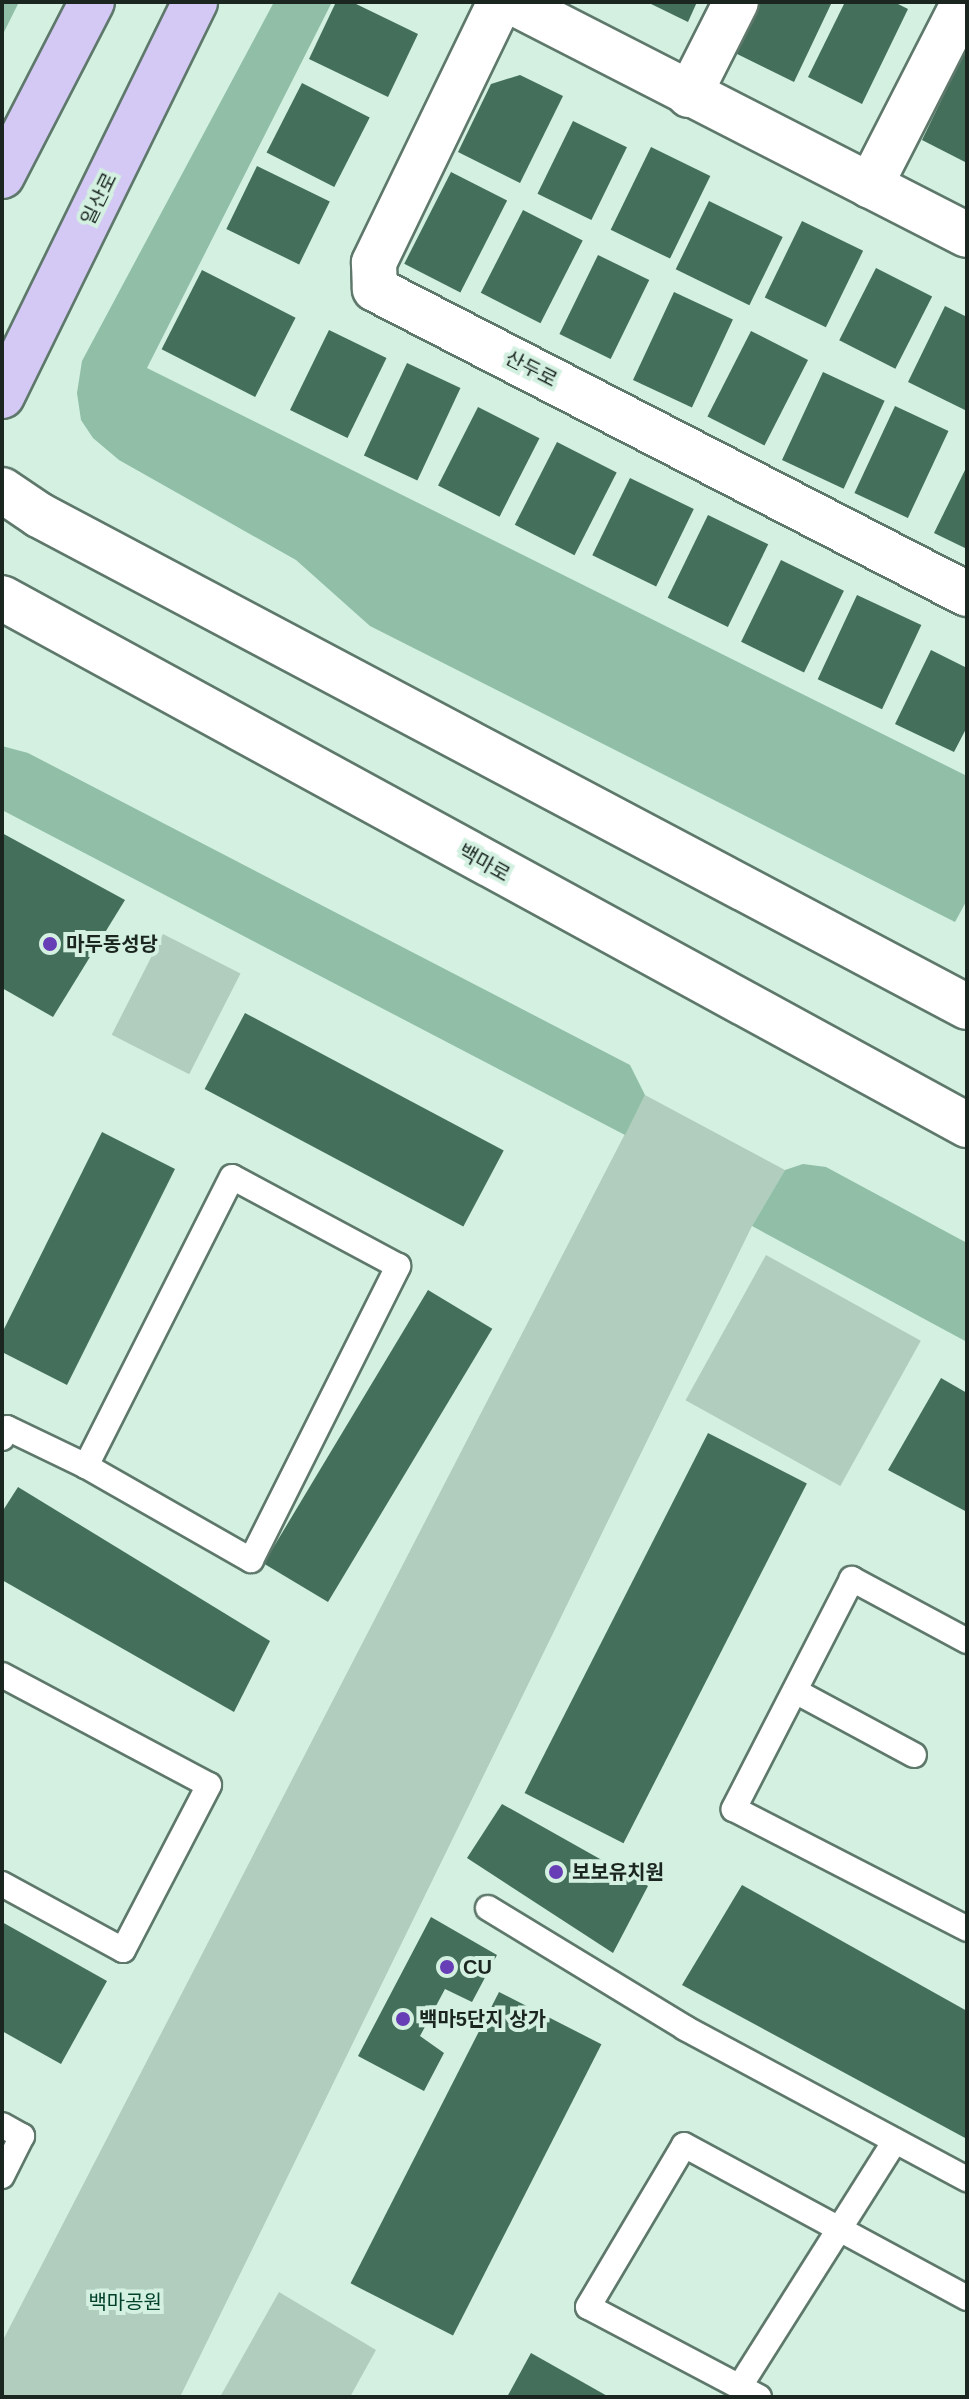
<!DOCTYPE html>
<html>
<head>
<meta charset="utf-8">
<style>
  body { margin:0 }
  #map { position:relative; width:969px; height:2399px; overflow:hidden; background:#d3f0e1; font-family:Arial,"Noto Sans KR",sans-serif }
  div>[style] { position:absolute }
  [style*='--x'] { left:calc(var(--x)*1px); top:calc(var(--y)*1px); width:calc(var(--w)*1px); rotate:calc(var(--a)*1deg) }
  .green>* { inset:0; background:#b1cdbe; transform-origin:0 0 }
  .forest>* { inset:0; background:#90bea7 }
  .building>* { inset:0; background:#446f5b; transform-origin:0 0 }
  .roads { filter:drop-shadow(2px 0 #5e786b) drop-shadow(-2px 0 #5e786b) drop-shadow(0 2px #5e786b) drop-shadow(0 -2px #5e786b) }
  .lane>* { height:24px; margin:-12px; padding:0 12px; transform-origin:12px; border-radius:12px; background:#fff }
  .street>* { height:44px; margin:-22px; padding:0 22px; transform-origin:22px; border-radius:22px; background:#fff }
  .secondary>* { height:44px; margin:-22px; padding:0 22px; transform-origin:22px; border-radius:22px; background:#fff }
  .primary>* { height:44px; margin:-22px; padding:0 22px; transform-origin:22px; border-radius:22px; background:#d3c9f4 }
  .dots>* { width:22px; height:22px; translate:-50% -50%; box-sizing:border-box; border:4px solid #d3f0e1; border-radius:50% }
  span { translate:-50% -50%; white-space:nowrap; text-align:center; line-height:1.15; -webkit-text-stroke:8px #d3f0e1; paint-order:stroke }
  .street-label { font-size:20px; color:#1b2621 }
  .poi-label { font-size:20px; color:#1b2621; font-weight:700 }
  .left { translate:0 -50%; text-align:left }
  .park-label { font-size:20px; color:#01412b }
  .frame { position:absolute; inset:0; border:4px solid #1b2621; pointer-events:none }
</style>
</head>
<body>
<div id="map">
  <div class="green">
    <div style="left:163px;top:934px;width:87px;height:113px;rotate:27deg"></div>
    <div style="clip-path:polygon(645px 1095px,785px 1170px,752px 1226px,180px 2397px,2px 2397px,2px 2342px)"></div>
    <div style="left:766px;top:1255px;width:177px;height:166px;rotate:29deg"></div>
    <div style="clip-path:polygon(279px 2292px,376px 2350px,350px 2397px,220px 2397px)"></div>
  </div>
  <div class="forest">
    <div style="clip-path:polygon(2px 2px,19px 2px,2px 36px)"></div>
    <div style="clip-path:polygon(274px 2px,332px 2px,147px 368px,967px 776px,967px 900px,955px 922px,370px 626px,296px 560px,119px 460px,93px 438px,81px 420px,77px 393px,82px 361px)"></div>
    <div style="clip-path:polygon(2px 746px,28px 753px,630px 1065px,645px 1095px,625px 1135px,2px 810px)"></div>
    <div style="clip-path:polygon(803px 1164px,826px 1167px,967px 1243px,967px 1342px,752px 1226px,785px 1170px)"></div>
  </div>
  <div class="building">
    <div style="clip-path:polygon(336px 2px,352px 2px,418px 34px,388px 97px,309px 59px)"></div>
    <div style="clip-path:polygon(647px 2px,697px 2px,688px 22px)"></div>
    <div style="clip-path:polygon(755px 2px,832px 2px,794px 82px,731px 51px)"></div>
    <div style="clip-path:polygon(845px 2px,894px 2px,908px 9px,862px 104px,808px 77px)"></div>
    <div style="clip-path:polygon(967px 47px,967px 163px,922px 140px)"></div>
    <div style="clip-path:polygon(520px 75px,563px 96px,520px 183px,458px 152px,491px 84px)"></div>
    <div style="left:302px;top:83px;width:76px;height:78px;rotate:27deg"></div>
    <div style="left:573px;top:121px;width:60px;height:81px;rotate:26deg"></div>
    <div style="left:651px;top:147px;width:66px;height:92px;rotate:26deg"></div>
    <div style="left:257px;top:166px;width:81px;height:70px;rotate:26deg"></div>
    <div style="left:451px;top:172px;width:63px;height:103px;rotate:27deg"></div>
    <div style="left:709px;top:201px;width:82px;height:76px;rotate:26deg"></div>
    <div style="left:523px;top:210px;width:67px;height:93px;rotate:27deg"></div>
    <div style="left:802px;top:221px;width:68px;height:85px;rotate:26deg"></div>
    <div style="left:598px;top:255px;width:57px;height:88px;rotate:26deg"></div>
    <div style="left:876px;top:268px;width:63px;height:81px;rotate:27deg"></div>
    <div style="left:202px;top:270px;width:105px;height:89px;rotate:27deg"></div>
    <div style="left:674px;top:292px;width:65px;height:97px;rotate:25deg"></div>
    <div style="clip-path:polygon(945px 306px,967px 317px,967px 411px,908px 382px)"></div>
    <div style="left:329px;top:330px;width:64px;height:89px;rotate:26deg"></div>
    <div style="left:751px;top:331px;width:64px;height:96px;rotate:27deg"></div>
    <div style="left:407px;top:363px;width:59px;height:102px;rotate:25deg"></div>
    <div style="left:823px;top:372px;width:68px;height:97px;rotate:25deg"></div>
    <div style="left:895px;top:406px;width:59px;height:96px;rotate:25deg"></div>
    <div style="left:478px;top:407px;width:69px;height:88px;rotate:27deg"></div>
    <div style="left:557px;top:442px;width:67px;height:93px;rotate:27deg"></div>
    <div style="clip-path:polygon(967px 466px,967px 549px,934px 533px)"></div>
    <div style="left:630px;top:478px;width:71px;height:86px;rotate:26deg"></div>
    <div style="left:708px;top:515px;width:67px;height:92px;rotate:26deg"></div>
    <div style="left:781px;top:560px;width:70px;height:91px;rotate:26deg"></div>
    <div style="left:857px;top:595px;width:71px;height:93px;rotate:25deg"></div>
    <div style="clip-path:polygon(931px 650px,967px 668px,967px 727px,954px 752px,895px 724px)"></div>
    <div style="clip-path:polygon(2px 833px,125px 900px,53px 1017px,2px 988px)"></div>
    <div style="left:245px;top:1013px;width:293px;height:86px;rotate:28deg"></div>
    <div style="clip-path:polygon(102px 1132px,175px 1169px,67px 1385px,2px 1352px,2px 1333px)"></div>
    <div style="left:428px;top:1290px;width:75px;height:319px;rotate:31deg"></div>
    <div style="clip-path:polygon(941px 1378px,967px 1393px,967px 1512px,888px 1470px)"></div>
    <div style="left:708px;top:1433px;width:111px;height:404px;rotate:27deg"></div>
    <div style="clip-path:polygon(18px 1487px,270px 1641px,234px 1712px,2px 1580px,2px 1512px)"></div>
    <div style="clip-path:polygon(502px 1804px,648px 1886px,613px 1953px,467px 1858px)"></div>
    <div style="clip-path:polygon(742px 1885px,967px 2011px,967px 2139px,682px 1985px)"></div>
    <div style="clip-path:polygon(431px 1917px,497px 1955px,472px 2002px,445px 1989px,420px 2036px,444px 2053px,424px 2091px,358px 2056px)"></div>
    <div style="clip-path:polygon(2px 1922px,107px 1981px,61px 2064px,2px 2031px)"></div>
    <div style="left:499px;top:1992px;width:115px;height:327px;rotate:27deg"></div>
    <div style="clip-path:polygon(531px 2353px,609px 2397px,507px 2397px)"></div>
  </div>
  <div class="roads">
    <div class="lane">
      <div style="--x:2;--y:1438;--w:11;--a:-63"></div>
      <div style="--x:7;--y:1428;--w:88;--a:25.7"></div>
      <div style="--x:86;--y:1466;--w:190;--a:29.7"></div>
      <div style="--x:251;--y:1560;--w:329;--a:-63.4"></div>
      <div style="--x:398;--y:1266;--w:188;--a:-151.8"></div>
      <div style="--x:232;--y:1177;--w:324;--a:116.8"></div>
      <div style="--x:967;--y:1641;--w:131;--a:-151.7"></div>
      <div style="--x:852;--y:1579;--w:259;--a:117.2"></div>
      <div style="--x:734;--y:1809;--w:262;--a:27.2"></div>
      <div style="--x:2;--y:1675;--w:234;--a:28"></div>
      <div style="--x:209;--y:1785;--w:186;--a:117.5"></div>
      <div style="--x:123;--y:1950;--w:138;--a:-151.4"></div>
      <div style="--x:795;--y:1691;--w:135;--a:28.3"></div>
      <div style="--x:488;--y:1908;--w:231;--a:31.3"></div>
      <div style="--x:685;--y:2028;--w:320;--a:28.2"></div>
      <div style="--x:2;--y:2125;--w:23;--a:29"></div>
      <div style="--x:22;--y:2136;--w:45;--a:116.6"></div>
      <div style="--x:740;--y:2386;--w:290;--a:-57.7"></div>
      <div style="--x:759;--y:2397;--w:193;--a:-152.2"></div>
      <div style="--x:588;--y:2307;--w:188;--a:-59.3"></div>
      <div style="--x:684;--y:2145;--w:322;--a:28.4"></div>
    </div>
    <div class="street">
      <div style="--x:500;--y:2;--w:290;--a:115.8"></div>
      <div style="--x:374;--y:263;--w:26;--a:88"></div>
      <div style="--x:375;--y:289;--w:666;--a:27.26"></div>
      <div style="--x:512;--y:2;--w:511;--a:27.12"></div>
      <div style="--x:689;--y:95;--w:104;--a:-63.2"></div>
      <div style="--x:870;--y:186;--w:207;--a:-62.9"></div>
    </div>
    <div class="secondary">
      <div style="--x:2;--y:490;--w:45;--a:34"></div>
      <div style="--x:39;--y:515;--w:1050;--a:27.93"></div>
      <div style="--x:2;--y:598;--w:1100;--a:28.64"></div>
    </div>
    <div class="primary">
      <div style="--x:2;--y:176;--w:196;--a:-62.7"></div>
      <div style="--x:2;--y:396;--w:439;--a:-63.9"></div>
    </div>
  </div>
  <div class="dots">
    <div style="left:50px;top:944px;background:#673eb6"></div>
    <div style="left:556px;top:1872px;background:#673eb6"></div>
    <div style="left:447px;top:1967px;background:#673eb6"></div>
    <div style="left:403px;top:2019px;background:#673eb6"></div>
  </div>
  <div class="street-label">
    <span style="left:99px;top:199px;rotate:-64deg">일산로</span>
    <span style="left:531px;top:369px;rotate:27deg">산두로</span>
    <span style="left:484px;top:863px;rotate:29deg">백마로</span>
  </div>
  <div class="poi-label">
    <span class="left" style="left:66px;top:944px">마두동성당</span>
    <span class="left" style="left:572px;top:1872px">보보유치원</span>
    <span class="left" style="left:463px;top:1967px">CU</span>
    <span class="left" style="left:419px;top:2019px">백마5단지 상가</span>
  </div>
  <div class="park-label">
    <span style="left:125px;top:2302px">백마공원</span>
  </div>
  <div class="frame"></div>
</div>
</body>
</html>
